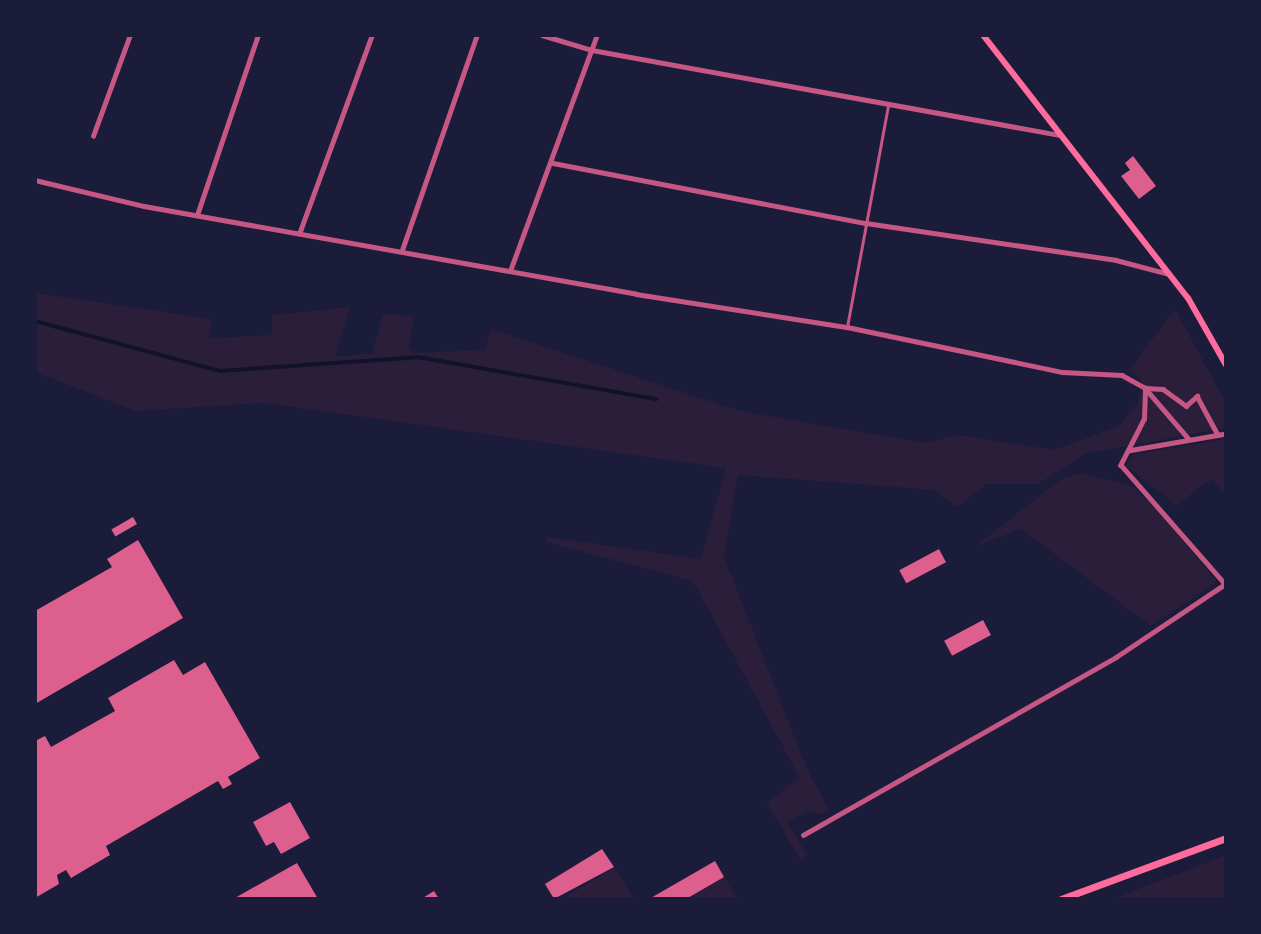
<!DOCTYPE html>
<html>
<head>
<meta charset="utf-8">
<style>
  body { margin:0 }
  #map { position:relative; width:1261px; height:934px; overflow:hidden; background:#1b1b3a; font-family:"Noto Serif",serif }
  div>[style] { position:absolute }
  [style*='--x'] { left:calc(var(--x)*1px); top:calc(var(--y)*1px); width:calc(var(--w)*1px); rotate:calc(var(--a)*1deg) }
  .green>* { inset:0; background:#2a1e3b }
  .stream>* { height:3.5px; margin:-1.75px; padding:0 1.75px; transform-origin:1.75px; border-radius:1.75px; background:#12122b }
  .building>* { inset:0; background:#dd5f8e; transform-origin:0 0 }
  .service>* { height:2.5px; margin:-1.25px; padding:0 1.25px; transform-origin:1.25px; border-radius:1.25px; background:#c65784 }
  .minor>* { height:4.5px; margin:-2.25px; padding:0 2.25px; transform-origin:2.25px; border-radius:2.25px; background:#c65784 }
  .secondary>* { height:6px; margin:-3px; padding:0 3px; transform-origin:3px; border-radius:3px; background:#ff6b9d }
  .primary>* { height:7px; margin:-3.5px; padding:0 3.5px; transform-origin:3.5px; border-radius:3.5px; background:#ff6b9d }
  span { translate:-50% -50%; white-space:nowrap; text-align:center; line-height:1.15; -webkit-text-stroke:7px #1b1b3a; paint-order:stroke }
  .frame { position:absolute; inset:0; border:37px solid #1b1b3a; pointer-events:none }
</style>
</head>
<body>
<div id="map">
  <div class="green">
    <div style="clip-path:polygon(35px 293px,212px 319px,209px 338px,272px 335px,272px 315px,350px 307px,335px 356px,372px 354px,383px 314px,414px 316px,409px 348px,415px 353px,484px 350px,491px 329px,740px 411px,924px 443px,958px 435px,1055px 450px,1118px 426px,1138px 404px,1142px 380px,1129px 370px,1175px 309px,1226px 403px,1226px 428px,1084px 454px,1038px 484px,986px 484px,957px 507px,935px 490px,738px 475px,724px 557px,807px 769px,829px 809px,820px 815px,810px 810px,788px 823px,807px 855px,800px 860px,767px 802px,800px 778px,693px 581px,546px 542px,547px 537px,701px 559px,726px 468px,264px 403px,136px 411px,35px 372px)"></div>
    <div style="clip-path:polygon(1226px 439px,1226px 496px,1212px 479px,1176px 505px,1126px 466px,1132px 455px)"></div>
    <div style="clip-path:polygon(1080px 473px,1130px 485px,1156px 508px,1217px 582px,1151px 626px,1021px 529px,976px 546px,1060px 480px)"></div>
    <div style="clip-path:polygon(1226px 855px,1226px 899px,1113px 899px)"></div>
    <div style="clip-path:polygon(614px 867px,634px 899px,562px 899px)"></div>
    <div style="clip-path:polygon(724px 877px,738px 899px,686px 899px,722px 878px)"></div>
  </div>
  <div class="stream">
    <div style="--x:35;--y:321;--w:192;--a:15.1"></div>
    <div style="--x:220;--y:371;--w:198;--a:-4"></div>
    <div style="--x:418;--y:357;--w:242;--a:10"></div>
  </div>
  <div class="building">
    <div style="clip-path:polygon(1133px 156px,1156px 186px,1139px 199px,1121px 176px,1130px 170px,1125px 163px)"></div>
    <div style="left:133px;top:517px;width:8px;height:25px;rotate:60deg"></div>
    <div style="clip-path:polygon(138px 540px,183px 618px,35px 704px,35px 611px,112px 567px,107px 559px)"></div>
    <div style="left:939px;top:549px;width:15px;height:45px;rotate:62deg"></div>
    <div style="left:983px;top:620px;width:17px;height:44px;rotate:62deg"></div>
    <div style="clip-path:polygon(174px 660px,183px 675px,205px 662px,260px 758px,228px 777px,232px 784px,223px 789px,218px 781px,106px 846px,110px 855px,71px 878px,66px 870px,57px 875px,59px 884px,35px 898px,35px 741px,45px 736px,51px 747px,115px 711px,108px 698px)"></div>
    <div style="clip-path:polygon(290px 802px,310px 838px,281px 854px,274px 842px,266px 846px,253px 822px)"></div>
    <div style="clip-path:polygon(602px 849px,614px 867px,554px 899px,545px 884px)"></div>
    <div style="clip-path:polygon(715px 861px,724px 877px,686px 899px,649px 899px)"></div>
    <div style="clip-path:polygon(297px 863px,318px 899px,233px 899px)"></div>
    <div style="clip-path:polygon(434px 891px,439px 899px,421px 899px)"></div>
  </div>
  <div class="service">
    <div style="--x:847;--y:327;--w:225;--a:-79.5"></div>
  </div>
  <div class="minor">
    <div style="--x:542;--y:35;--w:52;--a:16.7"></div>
    <div style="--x:592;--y:50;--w:477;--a:10.3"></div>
    <div style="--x:93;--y:136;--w:108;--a:-69.9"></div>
    <div style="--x:553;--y:163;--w:319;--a:10.9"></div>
    <div style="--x:866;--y:223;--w:253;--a:8.4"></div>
    <div style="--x:1116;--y:260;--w:55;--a:14.8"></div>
    <div style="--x:35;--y:180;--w:112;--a:13.4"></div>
    <div style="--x:144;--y:206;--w:500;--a:10.1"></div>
    <div style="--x:636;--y:294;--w:214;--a:8.9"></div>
    <div style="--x:847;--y:327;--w:220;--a:11.8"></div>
    <div style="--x:1062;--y:372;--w:60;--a:2.9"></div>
    <div style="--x:1122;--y:375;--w:26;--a:29"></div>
    <div style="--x:1145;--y:388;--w:67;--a:49.2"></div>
    <div style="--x:197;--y:215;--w:190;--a:-71.3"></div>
    <div style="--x:299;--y:234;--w:212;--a:-69.9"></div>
    <div style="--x:402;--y:250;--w:228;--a:-70.8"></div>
    <div style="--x:510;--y:271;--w:252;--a:-69.8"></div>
    <div style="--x:1226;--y:434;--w:99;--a:170.2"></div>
    <div style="--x:1128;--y:451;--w:16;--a:117"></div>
    <div style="--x:1121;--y:465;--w:159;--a:48.8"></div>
    <div style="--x:1128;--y:450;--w:35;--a:-63"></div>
    <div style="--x:1144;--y:419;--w:31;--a:-88"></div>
    <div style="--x:1145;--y:388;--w:18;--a:3"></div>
    <div style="--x:1163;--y:389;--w:29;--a:36"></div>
    <div style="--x:1186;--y:406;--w:15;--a:-42"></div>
    <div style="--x:1197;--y:396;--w:44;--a:61.7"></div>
    <div style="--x:803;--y:835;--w:360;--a:-29.6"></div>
    <div style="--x:1116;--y:657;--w:131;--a:-33.8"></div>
  </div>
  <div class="secondary">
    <div style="--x:983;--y:35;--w:333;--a:52.1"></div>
    <div style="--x:1188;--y:298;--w:77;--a:60.4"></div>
  </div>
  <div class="primary">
    <div style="--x:1061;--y:899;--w:176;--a:-20.3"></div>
  </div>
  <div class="frame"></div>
</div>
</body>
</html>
